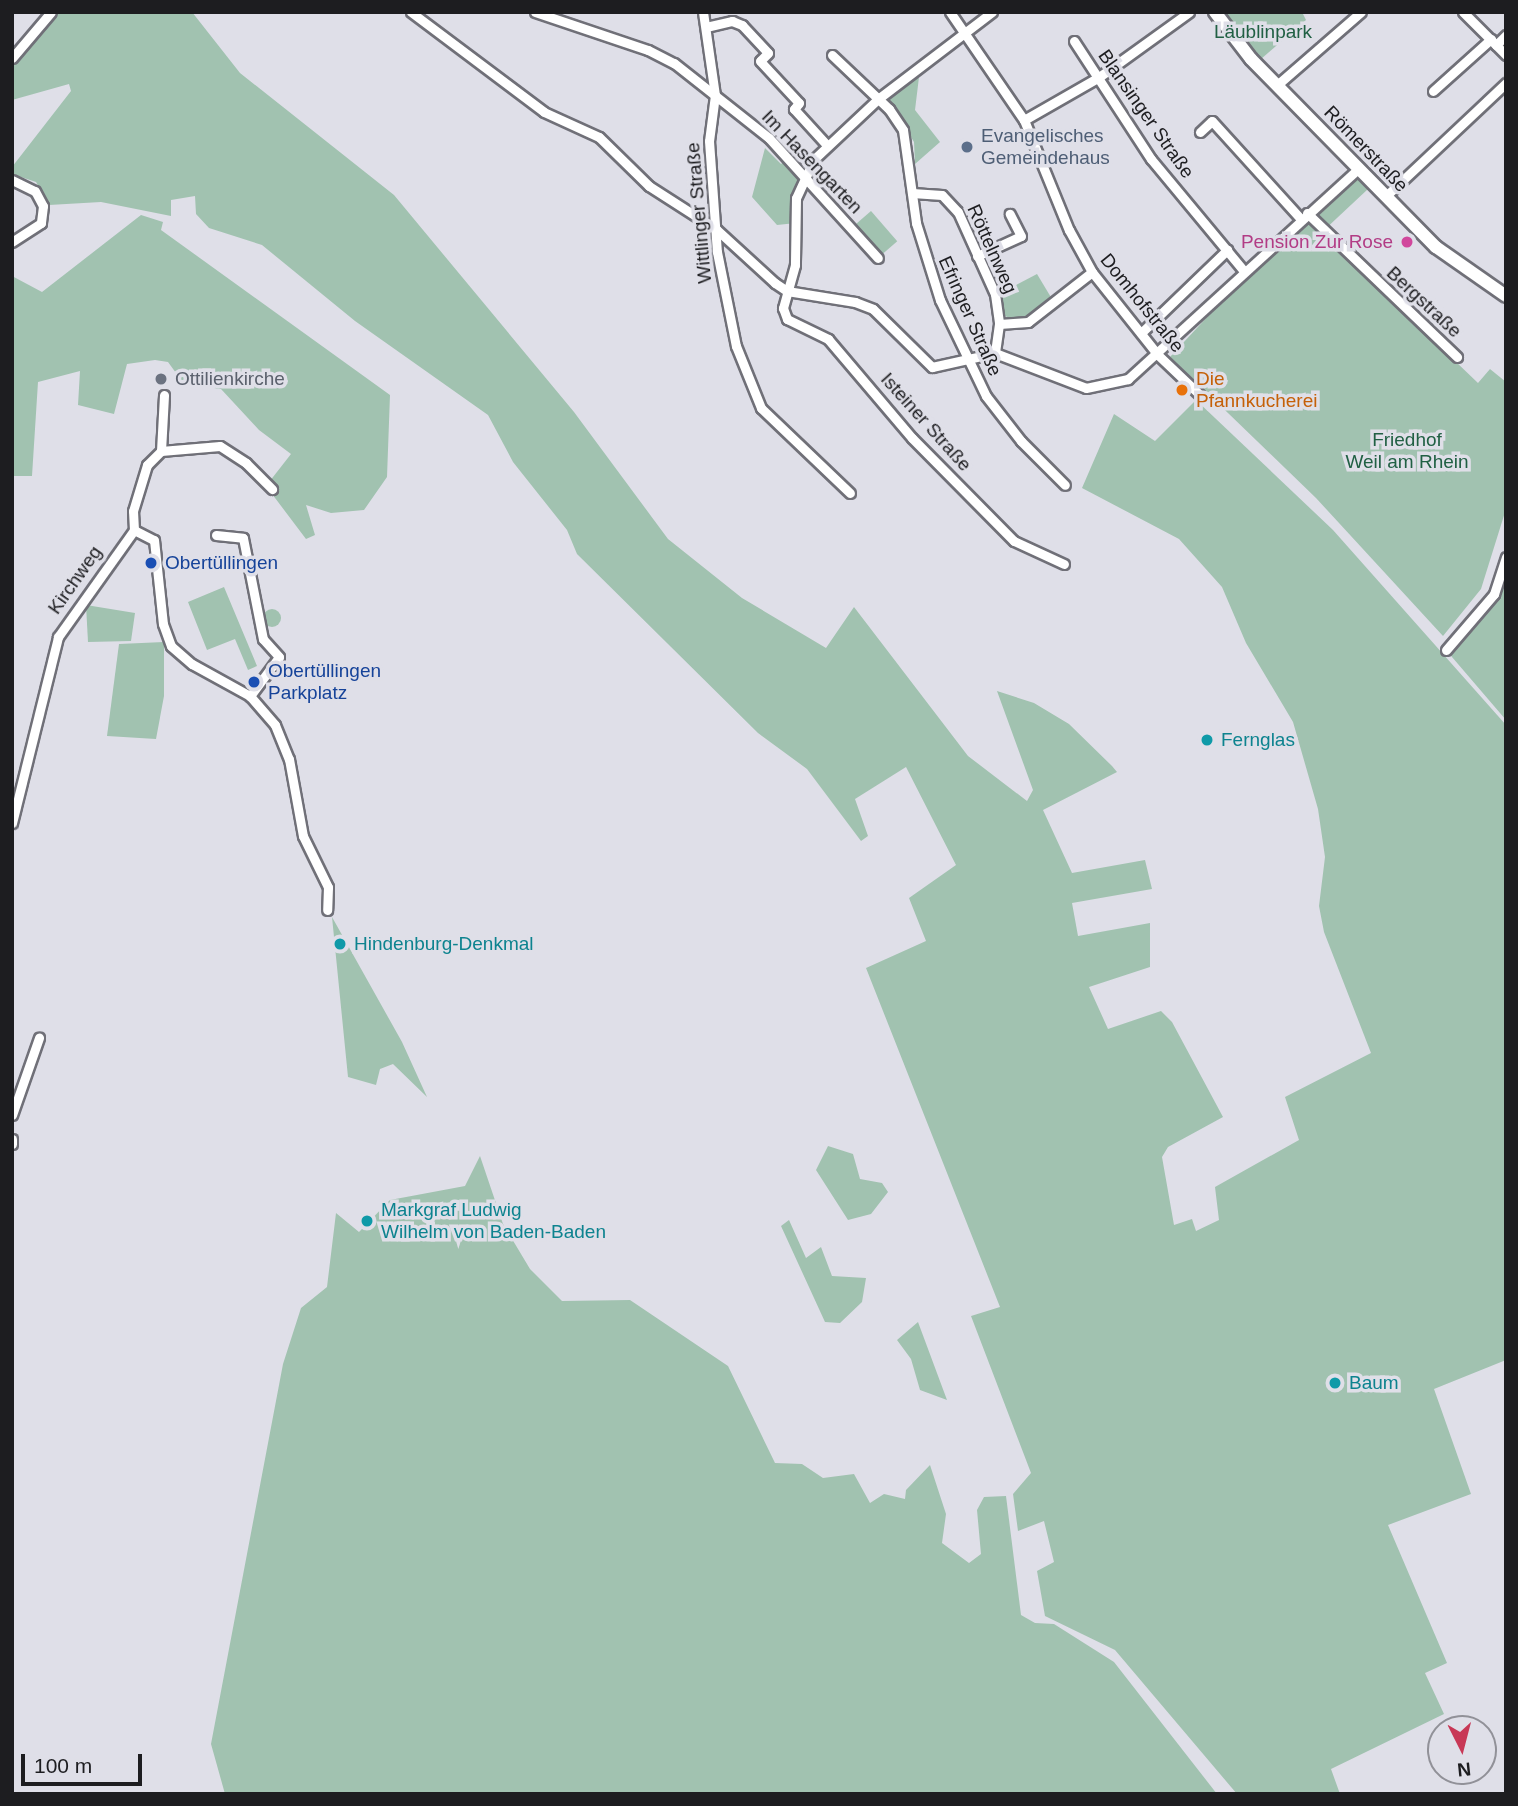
<!DOCTYPE html>
<html>
<head>
<meta charset="utf-8">
<style>
  body { margin:0 }
  #map { position:relative; width:1518px; height:1806px; overflow:hidden; background:#dfdfe8; font-family:Arial,sans-serif }
  div>[style] { position:absolute }
  [style*='--x'] { left:calc(var(--x)*1px); top:calc(var(--y)*1px); width:calc(var(--w)*1px); rotate:calc(var(--a)*1deg) }
  .green>* { inset:0; background:#a1c2b0; transform-origin:0 0 }
  .round { border-radius:50% }
  .roads { filter:drop-shadow(2px 0 #707078) drop-shadow(-2px 0 #707078) drop-shadow(0 2px #707078) drop-shadow(0 -2px #707078) }
  .minor>* { height:9px; margin:-4.5px; padding:0 4.5px; transform-origin:4.5px; border-radius:4.5px; background:#fff }
  .tertiary>* { height:12px; margin:-6px; padding:0 6px; transform-origin:6px; border-radius:6px; background:#fff }
  .dots>* { width:19px; height:19px; translate:-50% -50%; box-sizing:border-box; border:4px solid #dfdfe8; border-radius:50% }
  span { translate:-50% -50%; white-space:nowrap; text-align:center; line-height:1.15; -webkit-text-stroke:7px #dfdfe8; paint-order:stroke }
  .park-label { font-size:19px; color:#216044 }
  .street-label { font-size:19px; color:#1d1d20 }
  .service-label { font-size:19px; color:#4e5e75 }
  .left { translate:0 -50%; text-align:left }
  .hotel-label { font-size:19px; color:#b23c85 }
  .right { translate:-100% -50%; text-align:right }
  .worship-label { font-size:19px; color:#5b616d }
  .food-label { font-size:19px; color:#c56008 }
  .transit-label { font-size:19px; color:#164399 }
  .culture-label { font-size:19px; color:#0d838f }
  .frame { position:absolute; inset:0; border:14px solid #1d1d20; pointer-events:none }
  .north { position:absolute; left:1427px; top:1715px; width:70px; height:70px; box-sizing:border-box; background:#dfdfe8; border:2px solid #919198; border-radius:50%; rotate:174deg; font-size:19px; font-weight:700; line-height:28px; text-align:center; color:#1d1d20 }
  .north::after { content:''; display:block; margin:auto; width:24px; height:32px; background:#c83856; clip-path:polygon(50% 0,100% 100%,50% 72%,0 100%) }
  .scale { position:absolute; left:21px; top:1754px; width:121px; height:32px; box-sizing:border-box; border:4px solid #1d1d20; border-top:0; padding-left:9px; font-size:21px; line-height:24px; white-space:nowrap; color:#1d1d20; -webkit-text-stroke:5px #dfdfe8; paint-order:stroke }
</style>
</head>
<body>
<div id="map">
  <div class="green">
    <div style="clip-path:polygon(58px 12px,192px 12px,240px 73px,394px 195px,574px 412px,668px 539px,742px 598px,826px 648px,854px 607px,968px 756px,1027px 801px,1033px 790px,997px 691px,1034px 703px,1069px 724px,1112px 766px,1117px 772px,1043px 810px,1072px 873px,1145px 860px,1152px 889px,1072px 903px,1078px 936px,1150px 923px,1150px 967px,1089px 987px,1108px 1029px,1161px 1011px,1172px 1022px,1223px 1117px,1168px 1147px,1162px 1157px,1174px 1225px,1192px 1219px,1196px 1231px,1219px 1220px,1215px 1187px,1299px 1140px,1285px 1097px,1371px 1053px,1324px 932px,1319px 906px,1325px 857px,1318px 809px,1293px 722px,1246px 643px,1222px 587px,1179px 539px,1082px 488px,1114px 414px,1155px 441px,1196px 400px,1333px 530px,1506px 725px,1506px 1360px,1434px 1389px,1471px 1494px,1388px 1525px,1447px 1663px,1425px 1673px,1444px 1714px,1331px 1769px,1340px 1794px,1237px 1794px,1115px 1650px,1045px 1616px,1037px 1571px,1054px 1562px,1044px 1521px,1018px 1531px,1013px 1494px,1031px 1473px,971px 1316px,1000px 1307px,866px 968px,926px 941px,909px 898px,956px 865px,906px 767px,855px 799px,868px 836px,861px 841px,807px 769px,758px 733px,577px 554px,567px 530px,513px 462px,488px 415px,355px 321px,262px 245px,209px 228px,196px 214px,195px 196px,171px 200px,171px 216px,101px 202px,49px 205px,36px 182px,12px 174px,12px 167px,71px 91px,69px 84px,12px 100px,12px 67px)"></div>
    <div style="clip-path:polygon(1222px 12px,1302px 12px,1306px 20px,1261px 59px)"></div>
    <div style="clip-path:polygon(919px 77px,915px 110px,940px 142px,915px 164px,914px 142px,887px 98px)"></div>
    <div style="clip-path:polygon(765px 148px,781px 164px,788px 158px,804px 175px,796px 223px,777px 225px,752px 197px)"></div>
    <div style="left:1353px;top:173px;width:22px;height:61px;rotate:47deg"></div>
    <div style="left:871px;top:211px;width:40px;height:26px;rotate:49deg"></div>
    <div style="clip-path:polygon(141px 215px,163px 222px,161px 230px,390px 395px,387px 477px,364px 510px,331px 513px,306px 505px,315px 535px,306px 539px,266px 486px,291px 454px,259px 430px,221px 389px,184px 384px,168px 362px,155px 360px,127px 364px,114px 414px,78px 405px,80px 371px,38px 382px,32px 476px,12px 476px,12px 276px,42px 292px)"></div>
    <div style="clip-path:polygon(1310px 222px,1478px 383px,1490px 369px,1506px 382px,1506px 509px,1481px 589px,1443px 636px,1316px 498px,1170px 357px,1249px 272px)"></div>
    <div style="clip-path:polygon(1037px 274px,1052px 299px,1030px 317px,1014px 320px,1003px 315px,1001px 293px)"></div>
    <div style="clip-path:polygon(1506px 565px,1506px 720px,1446px 650px,1487px 605px)"></div>
    <div style="clip-path:polygon(224px 587px,257px 666px,248px 670px,235px 639px,207px 650px,188px 602px)"></div>
    <div style="clip-path:polygon(86px 605px,135px 613px,131px 641px,88px 642px)"></div>
    <div class="round" style="left:263px;top:609px;width:18px;height:18px"></div>
    <div style="clip-path:polygon(164px 642px,164px 696px,156px 739px,107px 736px,119px 644px)"></div>
    <div style="clip-path:polygon(332px 917px,402px 1042px,427px 1097px,393px 1064px,380px 1069px,376px 1085px,348px 1077px)"></div>
    <div style="clip-path:polygon(828px 1146px,853px 1154px,860px 1179px,882px 1183px,888px 1192px,871px 1214px,848px 1220px,816px 1170px)"></div>
    <div style="clip-path:polygon(480px 1156px,503px 1224px,530px 1269px,562px 1301px,630px 1300px,728px 1366px,775px 1463px,802px 1464px,823px 1478px,854px 1474px,870px 1503px,884px 1494px,905px 1499px,906px 1490px,930px 1465px,946px 1514px,942px 1543px,969px 1563px,981px 1554px,977px 1510px,984px 1497px,1006px 1496px,1021px 1615px,1035px 1623px,1054px 1624px,1114px 1662px,1217px 1794px,225px 1794px,211px 1744px,283px 1364px,301px 1308px,327px 1287px,336px 1213px,359px 1232px,390px 1200px,465px 1186px)"></div>
    <div style="clip-path:polygon(789px 1220px,806px 1258px,821px 1247px,832px 1276px,866px 1278px,862px 1302px,840px 1323px,825px 1322px,781px 1226px)"></div>
    <div style="clip-path:polygon(918px 1322px,947px 1400px,920px 1390px,911px 1359px,897px 1340px)"></div>
  </div>
  <div class="roads">
    <div class="minor">
      <div style="--x:411;--y:12;--w:166;--a:36.9"></div>
      <div style="--x:544;--y:112;--w:60;--a:24.4"></div>
      <div style="--x:599;--y:137;--w:70;--a:44.4"></div>
      <div style="--x:649;--y:186;--w:80;--a:32.7"></div>
      <div style="--x:716;--y:229;--w:80;--a:42.5"></div>
      <div style="--x:775;--y:283;--w:14;--a:34"></div>
      <div style="--x:787;--y:291;--w:69;--a:9.2"></div>
      <div style="--x:855;--y:302;--w:19;--a:21"></div>
      <div style="--x:873;--y:309;--w:83;--a:44.5"></div>
      <div style="--x:932;--y:367;--w:65;--a:-12.5"></div>
      <div style="--x:995;--y:353;--w:97;--a:21"></div>
      <div style="--x:1086;--y:388;--w:43;--a:-12.1"></div>
      <div style="--x:1128;--y:379;--w:311;--a:-42.4"></div>
      <div style="--x:535;--y:12;--w:119;--a:18.6"></div>
      <div style="--x:648;--y:50;--w:29;--a:27"></div>
      <div style="--x:674;--y:63;--w:121;--a:38.3"></div>
      <div style="--x:769;--y:138;--w:162;--a:47.8"></div>
      <div style="--x:703;--y:12;--w:84;--a:81.8"></div>
      <div style="--x:715;--y:95;--w:46;--a:97.4"></div>
      <div style="--x:709;--y:141;--w:111;--a:85.9"></div>
      <div style="--x:717;--y:252;--w:96;--a:78.6"></div>
      <div style="--x:736;--y:346;--w:67;--a:68"></div>
      <div style="--x:761;--y:408;--w:123;--a:43.7"></div>
      <div style="--x:950;--y:12;--w:131;--a:55.6"></div>
      <div style="--x:1024;--y:120;--w:119;--a:67.8"></div>
      <div style="--x:1069;--y:230;--w:48;--a:61.3"></div>
      <div style="--x:1092;--y:272;--w:106;--a:51.5"></div>
      <div style="--x:1158;--y:355;--w:58;--a:43.6"></div>
      <div style="--x:992;--y:12;--w:142;--a:142.7"></div>
      <div style="--x:879;--y:98;--w:89;--a:136.8"></div>
      <div style="--x:814;--y:159;--w:43;--a:114.8"></div>
      <div style="--x:796;--y:198;--w:67;--a:90.9"></div>
      <div style="--x:795;--y:265;--w:45;--a:105.6"></div>
      <div style="--x:783;--y:308;--w:12;--a:70"></div>
      <div style="--x:787;--y:319;--w:46;--a:26"></div>
      <div style="--x:828;--y:339;--w:130;--a:49.7"></div>
      <div style="--x:912;--y:438;--w:145;--a:45.3"></div>
      <div style="--x:1014;--y:541;--w:55;--a:24.7"></div>
      <div style="--x:1463;--y:12;--w:61;--a:45"></div>
      <div style="--x:706;--y:27;--w:27;--a:-13"></div>
      <div style="--x:732;--y:21;--w:11;--a:22"></div>
      <div style="--x:742;--y:25;--w:38;--a:47"></div>
      <div style="--x:768;--y:53;--w:11;--a:135"></div>
      <div style="--x:760;--y:61;--w:57;--a:47.1"></div>
      <div style="--x:799;--y:103;--w:8;--a:130"></div>
      <div style="--x:794;--y:109;--w:47;--a:47.6"></div>
      <div style="--x:1074;--y:41;--w:141;--a:56.9"></div>
      <div style="--x:1151;--y:159;--w:144;--a:50.3"></div>
      <div style="--x:1496;--y:45;--w:14;--a:-45"></div>
      <div style="--x:832;--y:55;--w:79;--a:43.5"></div>
      <div style="--x:889;--y:109;--w:25;--a:56"></div>
      <div style="--x:903;--y:130;--w:94;--a:82"></div>
      <div style="--x:916;--y:223;--w:81;--a:72.7"></div>
      <div style="--x:940;--y:300;--w:106;--a:64.4"></div>
      <div style="--x:986;--y:396;--w:57;--a:52.1"></div>
      <div style="--x:1021;--y:441;--w:62;--a:45"></div>
      <div style="--x:12;--y:58;--w:60;--a:-49.7"></div>
      <div style="--x:1277;--y:85;--w:111;--a:-41"></div>
      <div style="--x:1433;--y:91;--w:78;--a:-41.9"></div>
      <div style="--x:1024;--y:120;--w:86;--a:-29.8"></div>
      <div style="--x:1099;--y:77;--w:111;--a:-35.8"></div>
      <div style="--x:1200;--y:132;--w:16;--a:-43"></div>
      <div style="--x:1212;--y:121;--w:132;--a:47.8"></div>
      <div style="--x:12;--y:180;--w:25;--a:26"></div>
      <div style="--x:35;--y:191;--w:17;--a:62"></div>
      <div style="--x:43;--y:206;--w:17;--a:97"></div>
      <div style="--x:41;--y:223;--w:35;--a:147"></div>
      <div style="--x:912;--y:193;--w:30;--a:4"></div>
      <div style="--x:942;--y:195;--w:23;--a:47"></div>
      <div style="--x:958;--y:212;--w:90;--a:65.7"></div>
      <div style="--x:995;--y:294;--w:30;--a:82"></div>
      <div style="--x:999;--y:324;--w:29;--a:98"></div>
      <div style="--x:1386;--y:196;--w:165;--a:-43.3"></div>
      <div style="--x:1307;--y:213;--w:208;--a:43.8"></div>
      <div style="--x:977;--y:256;--w:48;--a:-24.4"></div>
      <div style="--x:1021;--y:236;--w:25;--a:-117"></div>
      <div style="--x:999;--y:324;--w:29;--a:-4"></div>
      <div style="--x:1028;--y:322;--w:81;--a:-38"></div>
      <div style="--x:1141;--y:333;--w:120;--a:-44"></div>
      <div style="--x:161;--y:451;--w:56;--a:-86.9"></div>
      <div style="--x:134;--y:530;--w:22;--a:27"></div>
      <div style="--x:154;--y:540;--w:84;--a:83.9"></div>
      <div style="--x:163;--y:624;--w:23;--a:70"></div>
      <div style="--x:171;--y:646;--w:28;--a:41"></div>
      <div style="--x:192;--y:664;--w:66;--a:28.9"></div>
      <div style="--x:250;--y:696;--w:38;--a:49"></div>
      <div style="--x:275;--y:725;--w:37;--a:68"></div>
      <div style="--x:289;--y:759;--w:78;--a:79.7"></div>
      <div style="--x:303;--y:836;--w:57;--a:63.9"></div>
      <div style="--x:328;--y:887;--w:23;--a:92"></div>
      <div style="--x:134;--y:530;--w:19;--a:-93"></div>
      <div style="--x:133;--y:511;--w:48;--a:-73.1"></div>
      <div style="--x:147;--y:465;--w:20;--a:-45"></div>
      <div style="--x:161;--y:451;--w:59;--a:-4.8"></div>
      <div style="--x:220;--y:446;--w:31;--a:33"></div>
      <div style="--x:246;--y:463;--w:37;--a:45"></div>
      <div style="--x:216;--y:535;--w:27;--a:6"></div>
      <div style="--x:243;--y:538;--w:103;--a:78.8"></div>
      <div style="--x:263;--y:639;--w:24;--a:48"></div>
      <div style="--x:279;--y:657;--w:49;--a:126.6"></div>
      <div style="--x:1446;--y:650;--w:74;--a:-49.4"></div>
      <div style="--x:1494;--y:594;--w:39;--a:-72"></div>
      <div style="--x:12;--y:823;--w:192;--a:-76.1"></div>
      <div style="--x:58;--y:637;--w:131;--a:-54.6"></div>
      <div style="--x:12;--y:1115;--w:82;--a:-70.7"></div>
      <div style="--x:12;--y:1139;--w:5;--a:90"></div>
    </div>
    <div class="tertiary">
      <div style="--x:1215;--y:12;--w:59;--a:52.5"></div>
      <div style="--x:1251;--y:59;--w:264;--a:45.5"></div>
      <div style="--x:1436;--y:247;--w:85;--a:35"></div>
    </div>
  </div>
  <div class="dots">
    <div style="left:967px;top:147px;background:#5c6f8a"></div>
    <div style="left:1407px;top:242px;background:#d1479c"></div>
    <div style="left:161px;top:379px;background:#6b7280"></div>
    <div style="left:1182px;top:390px;background:#e8710a"></div>
    <div style="left:151px;top:563px;background:#1a4fb4"></div>
    <div style="left:254px;top:682px;background:#1a4fb4"></div>
    <div style="left:1207px;top:740px;background:#0f9aa8"></div>
    <div style="left:340px;top:944px;background:#0f9aa8"></div>
    <div style="left:367px;top:1221px;background:#0f9aa8"></div>
    <div style="left:1335px;top:1383px;background:#0f9aa8"></div>
  </div>
  <div class="park-label">
    <span style="left:1263px;top:32px">Läublinpark</span>
    <span style="left:1407px;top:451px">Friedhof<br>Weil am Rhein</span>
  </div>
  <div class="street-label">
    <span style="left:1146px;top:114px;rotate:55deg">Blansinger Straße</span>
    <span style="left:1366px;top:149px;rotate:46deg">Römerstraße</span>
    <span style="left:812px;top:162px;rotate:46deg">Im Hasengarten</span>
    <span style="left:699px;top:213px;rotate:-95deg">Wittlinger Straße</span>
    <span style="left:992px;top:249px;rotate:66deg">Röttelnweg</span>
    <span style="left:1424px;top:302px;rotate:43deg">Bergstraße</span>
    <span style="left:1142px;top:303px;rotate:51deg">Domhofstraße</span>
    <span style="left:970px;top:316px;rotate:66deg">Efringer Straße</span>
    <span style="left:926px;top:422px;rotate:48deg">Isteiner Straße</span>
    <span style="left:75px;top:580px;rotate:-55deg">Kirchweg</span>
  </div>
  <div class="service-label">
    <span class="left" style="left:981px;top:147px">Evangelisches<br>Gemeindehaus</span>
  </div>
  <div class="hotel-label">
    <span class="right" style="left:1393px;top:242px">Pension Zur Rose</span>
  </div>
  <div class="worship-label">
    <span class="left" style="left:175px;top:379px">Ottilienkirche</span>
  </div>
  <div class="food-label">
    <span class="left" style="left:1196px;top:390px">Die<br>Pfannkucherei</span>
  </div>
  <div class="transit-label">
    <span class="left" style="left:165px;top:563px">Obertüllingen</span>
    <span class="left" style="left:268px;top:682px">Obertüllingen<br>Parkplatz</span>
  </div>
  <div class="culture-label">
    <span class="left" style="left:1221px;top:740px">Fernglas</span>
    <span class="left" style="left:354px;top:944px">Hindenburg-Denkmal</span>
    <span class="left" style="left:381px;top:1221px">Markgraf Ludwig<br>Wilhelm von Baden-Baden</span>
    <span class="left" style="left:1349px;top:1383px">Baum</span>
  </div>
  <div class="frame"></div>
  <div class="north">N</div>
  <div class="scale">100 m</div>
</div>
</body>
</html>
